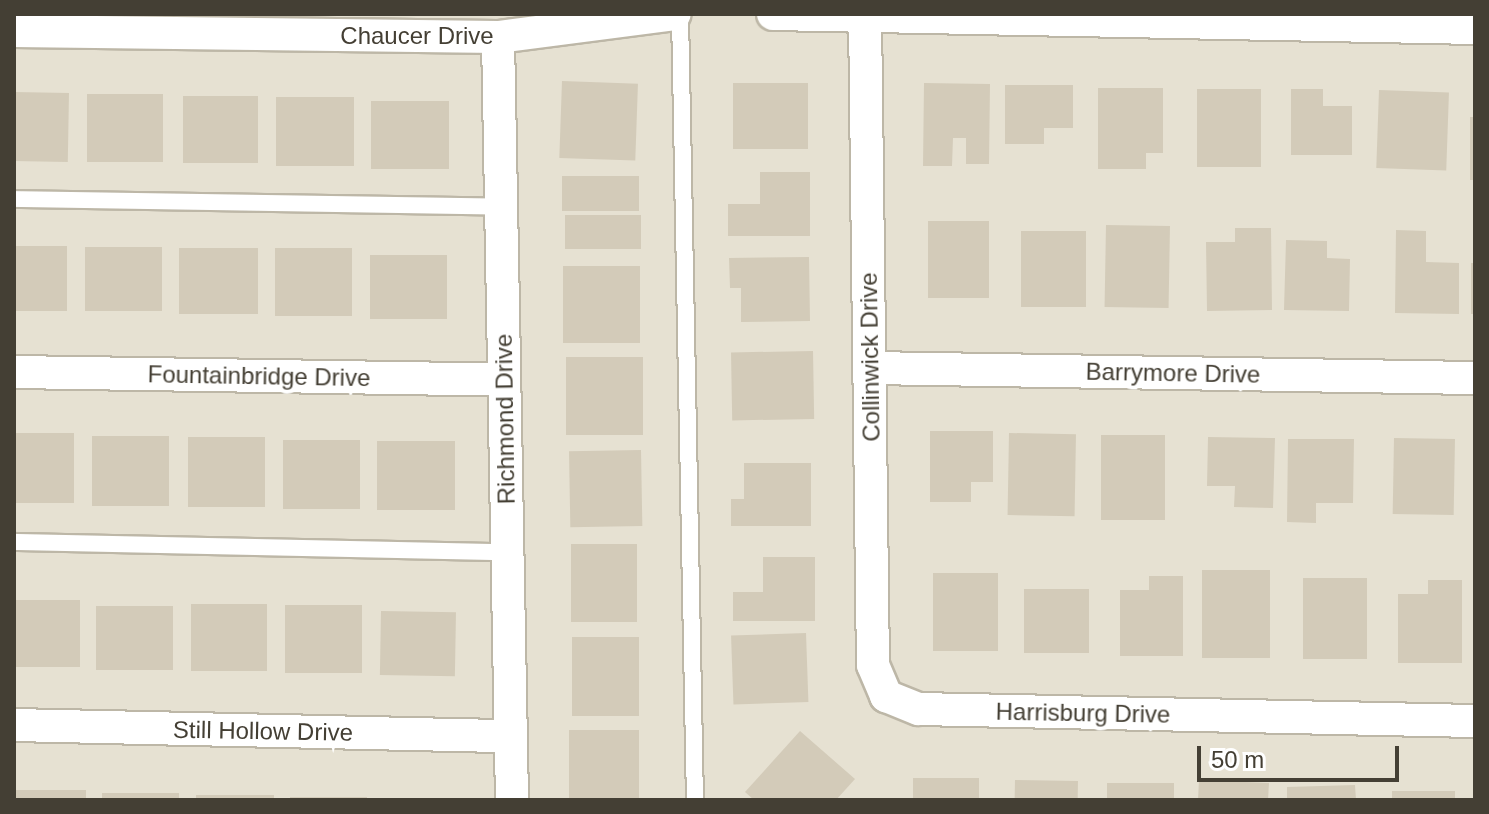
<!DOCTYPE html>
<html>
<head>
<meta charset="utf-8">
<style>
  body { margin:0 }
  #map { position:relative; width:1489px; height:814px; overflow:hidden; background:#f2efe4; font-family:Helvetica,sans-serif }
  div>[style] { position:absolute }
  [style*='--x'] { left:calc(var(--x)*1px); top:calc(var(--y)*1px); width:calc(var(--w)*1px); rotate:calc(var(--a)*1deg) }
  .residential>* { inset:0; background:#e6e1d2; transform-origin:0 0 }
  .building>* { inset:0; background:#d3cbb9; transform-origin:0 0 }
  .roads { filter:drop-shadow(2px 0 #bdb7a7) drop-shadow(-2px 0 #bdb7a7) drop-shadow(0 2px #bdb7a7) drop-shadow(0 -2px #bdb7a7) }
  .lane>* { height:16px; margin:-8px; padding:0 8px; transform-origin:8px; border-radius:8px; background:#fff }
  .street>* { height:32px; margin:-16px; padding:0 16px; transform-origin:16px; border-radius:16px; background:#fff }
  span { translate:-50% -50%; white-space:nowrap; text-align:center; line-height:1.15; -webkit-text-stroke:8px #fff; paint-order:stroke }
  .street-label { font-size:24px; color:#443f34 }
  .frame { position:absolute; inset:0; border:16px solid #443f34; pointer-events:none }
  .scale { position:absolute; left:1197px; top:746px; width:202px; height:36px; box-sizing:border-box; border:4px solid #443f34; border-top:0; padding-left:10px; font-size:24px; line-height:28px; white-space:nowrap; color:#443f34; -webkit-text-stroke:6px #fff; paint-order:stroke }
</style>
</head>
<body>
<div id="map">
  <div class="residential">
    <div style="left:14px;top:14px;width:1461px;height:786px"></div>
  </div>
  <div class="building">
    <div style="left:562px;top:81px;width:76px;height:77px;rotate:2deg"></div>
    <div style="left:733px;top:83px;width:75px;height:66px"></div>
    <div style="clip-path:polygon(924px 83px,990px 84px,989px 164px,966px 164px,966px 138px,953px 138px,952px 166px,923px 166px)"></div>
    <div style="clip-path:polygon(1005px 85px,1073px 85px,1073px 128px,1044px 128px,1044px 144px,1005px 144px)"></div>
    <div style="clip-path:polygon(1098px 88px,1163px 88px,1163px 153px,1146px 153px,1146px 169px,1098px 169px)"></div>
    <div style="left:1197px;top:89px;width:64px;height:78px"></div>
    <div style="clip-path:polygon(1291px 89px,1323px 89px,1323px 106px,1352px 106px,1352px 155px,1291px 155px)"></div>
    <div style="left:1379px;top:90px;width:70px;height:78px;rotate:2deg"></div>
    <div style="left:14px;top:92px;width:55px;height:69px;rotate:1deg"></div>
    <div style="left:87px;top:94px;width:76px;height:68px"></div>
    <div style="left:183px;top:96px;width:75px;height:67px"></div>
    <div style="left:276px;top:97px;width:78px;height:69px"></div>
    <div style="left:449px;top:101px;width:68px;height:78px;rotate:90deg"></div>
    <div style="left:1470px;top:117px;width:5px;height:63px"></div>
    <div style="clip-path:polygon(760px 172px,810px 172px,810px 236px,728px 236px,728px 204px,760px 204px)"></div>
    <div style="left:562px;top:176px;width:77px;height:35px"></div>
    <div style="left:565px;top:215px;width:76px;height:34px"></div>
    <div style="left:928px;top:221px;width:61px;height:77px"></div>
    <div style="left:1106px;top:225px;width:64px;height:82px;rotate:1deg"></div>
    <div style="clip-path:polygon(1235px 228px,1271px 228px,1272px 310px,1207px 311px,1206px 242px,1235px 242px)"></div>
    <div style="clip-path:polygon(1396px 230px,1426px 231px,1426px 262px,1459px 263px,1459px 314px,1395px 313px)"></div>
    <div style="left:1021px;top:231px;width:65px;height:76px"></div>
    <div style="clip-path:polygon(1286px 240px,1327px 241px,1327px 258px,1350px 259px,1349px 311px,1284px 310px)"></div>
    <div style="left:14px;top:246px;width:53px;height:65px"></div>
    <div style="left:85px;top:247px;width:77px;height:64px"></div>
    <div style="left:179px;top:248px;width:79px;height:66px"></div>
    <div style="left:275px;top:248px;width:77px;height:68px"></div>
    <div style="left:370px;top:255px;width:77px;height:64px"></div>
    <div style="clip-path:polygon(809px 257px,810px 321px,741px 322px,741px 288px,730px 288px,729px 258px)"></div>
    <div style="left:1471px;top:263px;width:4px;height:51px"></div>
    <div style="left:563px;top:266px;width:77px;height:77px"></div>
    <div style="left:813px;top:351px;width:68px;height:82px;rotate:89deg"></div>
    <div style="left:566px;top:357px;width:77px;height:78px"></div>
    <div style="clip-path:polygon(930px 431px,993px 431px,993px 482px,971px 482px,971px 502px,930px 502px)"></div>
    <div style="left:14px;top:433px;width:60px;height:70px"></div>
    <div style="left:1009px;top:433px;width:67px;height:82px;rotate:1deg"></div>
    <div style="left:1101px;top:435px;width:64px;height:85px"></div>
    <div style="left:92px;top:436px;width:77px;height:70px"></div>
    <div style="left:188px;top:437px;width:77px;height:70px"></div>
    <div style="clip-path:polygon(1208px 437px,1275px 438px,1273px 508px,1234px 507px,1235px 486px,1207px 486px)"></div>
    <div style="left:1394px;top:438px;width:61px;height:76px;rotate:1deg"></div>
    <div style="clip-path:polygon(1288px 439px,1354px 439px,1353px 503px,1316px 503px,1316px 523px,1287px 522px)"></div>
    <div style="left:283px;top:440px;width:77px;height:69px"></div>
    <div style="left:377px;top:441px;width:78px;height:69px"></div>
    <div style="left:641px;top:450px;width:76px;height:72px;rotate:89deg"></div>
    <div style="clip-path:polygon(744px 463px,811px 463px,811px 526px,731px 526px,731px 499px,744px 499px)"></div>
    <div style="left:571px;top:544px;width:66px;height:78px"></div>
    <div style="clip-path:polygon(763px 557px,815px 557px,815px 621px,733px 621px,733px 592px,763px 592px)"></div>
    <div style="left:1202px;top:570px;width:68px;height:88px"></div>
    <div style="left:933px;top:573px;width:65px;height:78px"></div>
    <div style="clip-path:polygon(1149px 576px,1183px 576px,1183px 656px,1120px 656px,1120px 590px,1149px 590px)"></div>
    <div style="left:1303px;top:578px;width:64px;height:81px"></div>
    <div style="clip-path:polygon(1428px 580px,1462px 580px,1462px 663px,1398px 663px,1398px 594px,1428px 594px)"></div>
    <div style="left:1024px;top:589px;width:65px;height:64px"></div>
    <div style="left:14px;top:600px;width:66px;height:67px"></div>
    <div style="left:191px;top:604px;width:76px;height:67px"></div>
    <div style="left:285px;top:605px;width:77px;height:68px"></div>
    <div style="left:96px;top:606px;width:77px;height:64px"></div>
    <div style="left:381px;top:611px;width:75px;height:64px;rotate:1deg"></div>
    <div style="left:806px;top:633px;width:69px;height:75px;rotate:88deg"></div>
    <div style="left:572px;top:637px;width:67px;height:79px"></div>
    <div style="left:569px;top:730px;width:70px;height:70px"></div>
    <div style="clip-path:polygon(800px 731px,855px 779px,836px 800px,754px 800px,745px 792px)"></div>
    <div style="left:913px;top:778px;width:66px;height:22px"></div>
    <div style="left:1015px;top:780px;width:63px;height:20px;rotate:1deg"></div>
    <div style="clip-path:polygon(1199px 780px,1269px 783px,1268px 800px,1198px 800px)"></div>
    <div style="left:1107px;top:783px;width:67px;height:17px"></div>
    <div style="clip-path:polygon(1355px 785px,1356px 800px,1287px 800px,1287px 787px)"></div>
    <div style="left:14px;top:790px;width:72px;height:10px"></div>
    <div style="left:1392px;top:791px;width:63px;height:9px"></div>
    <div style="left:102px;top:793px;width:77px;height:7px"></div>
    <div style="left:196px;top:795px;width:78px;height:5px"></div>
    <div style="left:290px;top:797px;width:77px;height:3px"></div>
  </div>
  <div class="roads">
    <div class="lane">
      <div style="--x:680;--y:14;--w:786;--a:88.91"></div>
      <div style="--x:14;--y:199;--w:487;--a:0.9"></div>
      <div style="--x:14;--y:542;--w:494;--a:1.2"></div>
    </div>
    <div class="street">
      <div style="--x:773;--y:14;--w:702;--a:1.14"></div>
      <div style="--x:865;--y:14;--w:651;--a:89.3"></div>
      <div style="--x:873;--y:665;--w:34;--a:67"></div>
      <div style="--x:886;--y:696;--w:35;--a:22"></div>
      <div style="--x:919;--y:709;--w:556;--a:1.24"></div>
      <div style="--x:14;--y:31;--w:484;--a:0.7"></div>
      <div style="--x:498;--y:37;--w:178;--a:-7.4"></div>
      <div style="--x:498;--y:37;--w:763;--a:88.95"></div>
      <div style="--x:870;--y:368;--w:605;--a:0.95"></div>
      <div style="--x:14;--y:372;--w:490;--a:0.9"></div>
      <div style="--x:14;--y:725;--w:497;--a:1.3"></div>
    </div>
  </div>
  <div class="street-label">
    <span style="left:417px;top:36px">Chaucer Drive</span>
    <span style="left:870px;top:357px;rotate:-91deg">Collinwick Drive</span>
    <span style="left:1173px;top:373px;rotate:1deg">Barrymore Drive</span>
    <span style="left:259px;top:376px;rotate:1deg">Fountainbridge Drive</span>
    <span style="left:505px;top:419px;rotate:-91deg">Richmond Drive</span>
    <span style="left:1083px;top:713px;rotate:1deg">Harrisburg Drive</span>
    <span style="left:263px;top:731px;rotate:1deg">Still Hollow Drive</span>
  </div>
  <div class="frame"></div>
  <div class="scale">50 m</div>
</div>
</body>
</html>
